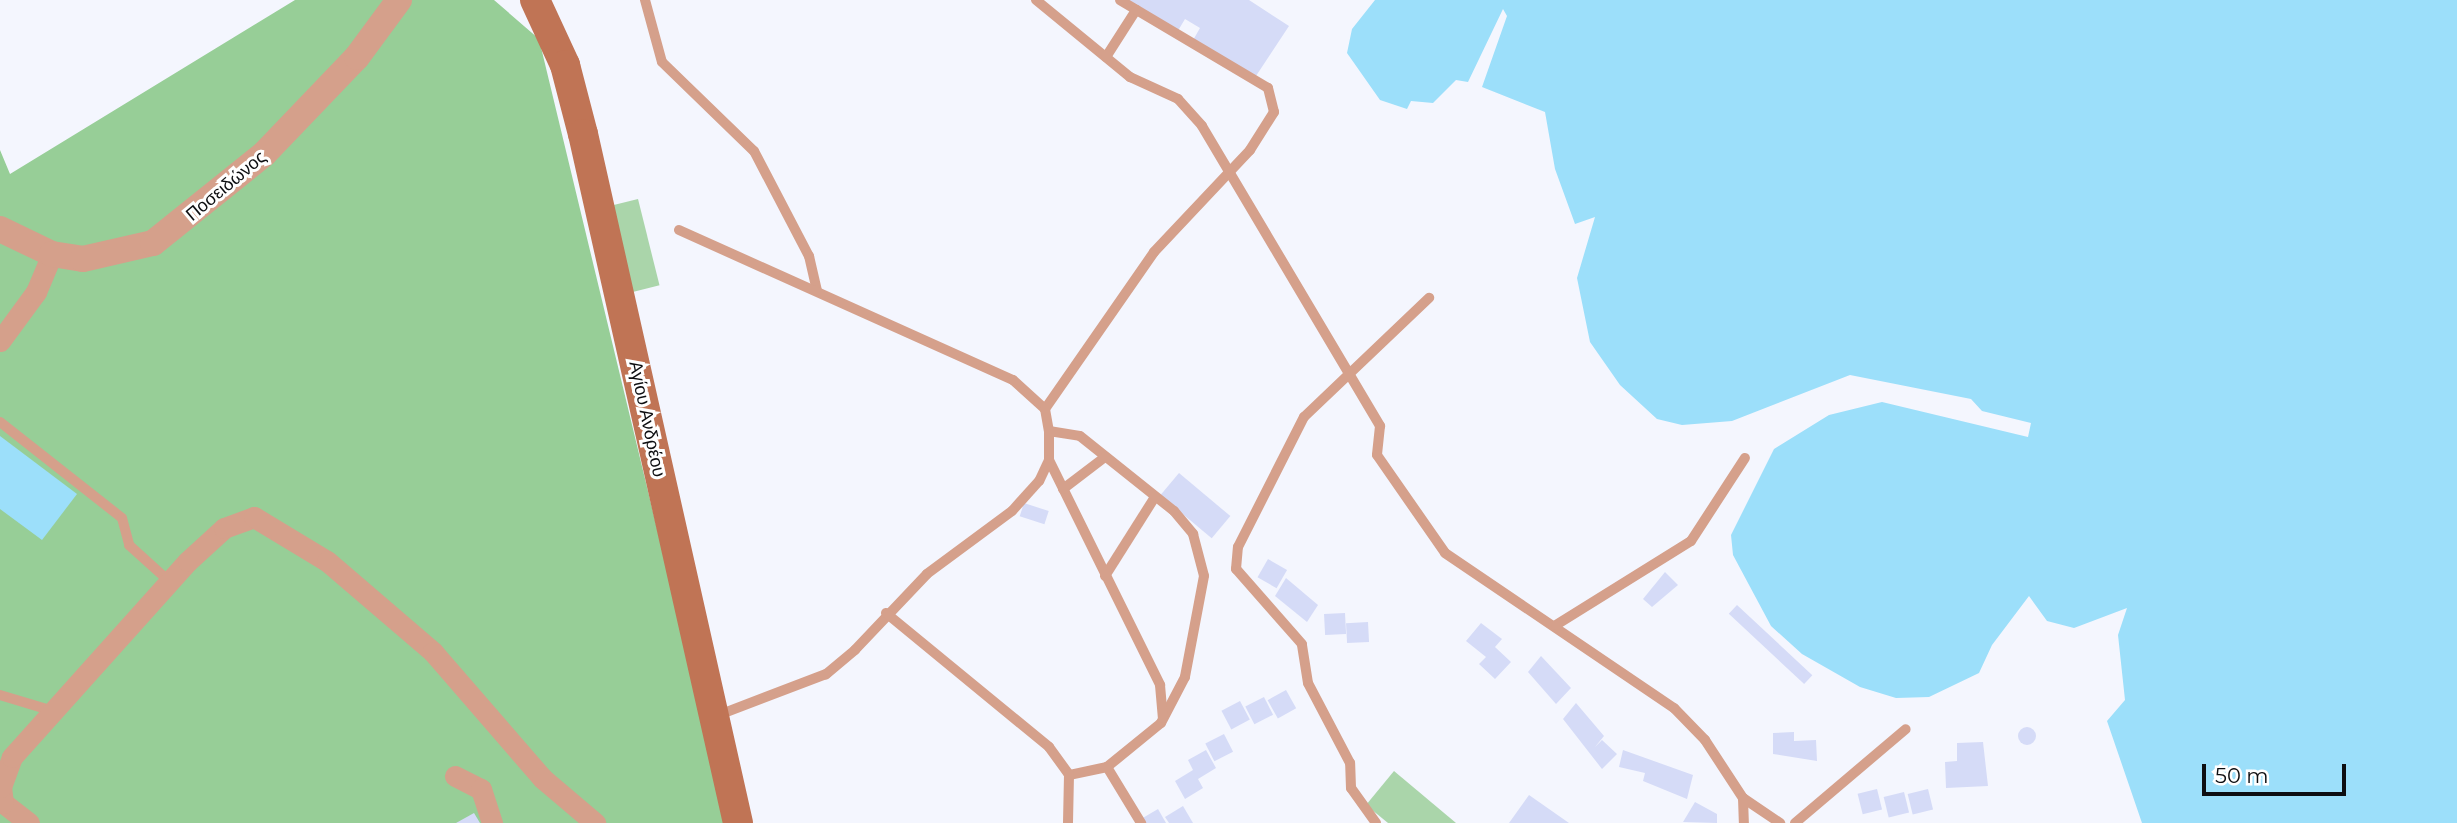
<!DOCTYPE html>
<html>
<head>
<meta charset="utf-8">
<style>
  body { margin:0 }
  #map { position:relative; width:2457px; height:823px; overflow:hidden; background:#f4f6fe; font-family:Montserrat,sans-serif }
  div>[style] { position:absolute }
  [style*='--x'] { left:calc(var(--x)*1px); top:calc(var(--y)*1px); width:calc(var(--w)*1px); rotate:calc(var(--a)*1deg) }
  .green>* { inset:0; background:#aad5aa; transform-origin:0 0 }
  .forest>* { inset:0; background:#97ce97 }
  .water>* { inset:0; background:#9cdffa }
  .building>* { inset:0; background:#d5dbf7; transform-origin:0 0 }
  .round { border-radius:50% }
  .service>* { height:10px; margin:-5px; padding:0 5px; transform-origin:5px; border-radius:5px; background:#d5a08b }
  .minor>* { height:21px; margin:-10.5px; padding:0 10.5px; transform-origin:10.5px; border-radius:10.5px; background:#d5a08b }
  .tertiary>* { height:26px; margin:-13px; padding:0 13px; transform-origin:13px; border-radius:13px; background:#d5a08b }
  .secondary>* { height:30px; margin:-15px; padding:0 15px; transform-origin:15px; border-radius:15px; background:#c07455 }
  span { translate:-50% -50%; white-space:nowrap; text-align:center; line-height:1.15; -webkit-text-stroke:6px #fff; paint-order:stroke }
  .street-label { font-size:18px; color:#0d0e11 }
  .scale { position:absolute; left:2202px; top:764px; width:144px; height:32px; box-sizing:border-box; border:4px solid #0d0e11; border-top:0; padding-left:9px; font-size:21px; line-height:24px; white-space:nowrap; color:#0d0e11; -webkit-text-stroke:5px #fff; paint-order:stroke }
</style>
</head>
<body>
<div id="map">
  <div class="green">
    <div style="left:638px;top:199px;width:89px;height:49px;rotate:76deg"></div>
    <div style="clip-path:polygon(1394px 771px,1456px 823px,1388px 823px,1366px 805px)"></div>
  </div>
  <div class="forest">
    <div style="clip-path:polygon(295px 0,494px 0,539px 39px,728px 823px,0 823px,0 150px,10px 174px)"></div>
  </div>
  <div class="water">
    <div style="clip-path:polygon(1375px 0,2457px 0,2457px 823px,2142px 823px,2107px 721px,2125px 700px,2118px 635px,2127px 608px,2074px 628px,2047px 621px,2029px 596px,1992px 645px,1979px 673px,1929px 697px,1896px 698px,1860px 687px,1802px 654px,1771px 626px,1733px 555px,1731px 535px,1774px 449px,1829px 415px,1882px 402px,2028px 437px,2031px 423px,1982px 411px,1971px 399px,1850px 375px,1732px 421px,1682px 425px,1657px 419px,1620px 385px,1590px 342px,1577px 278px,1595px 217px,1575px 224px,1555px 169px,1545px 112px,1482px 87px,1507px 16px,1503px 9px,1468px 82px,1456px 80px,1433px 103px,1411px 101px,1407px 109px,1380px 100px,1347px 53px,1352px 29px)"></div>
    <div style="clip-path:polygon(0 436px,77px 494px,42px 540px,0 509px)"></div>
  </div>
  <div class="building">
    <div style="clip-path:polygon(1121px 0,1249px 0,1289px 26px,1254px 79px,1192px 42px,1200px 28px,1185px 19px,1176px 34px)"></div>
    <div style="left:1179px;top:473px;width:67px;height:29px;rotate:40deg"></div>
    <div style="left:1024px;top:503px;width:26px;height:14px;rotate:18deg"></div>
    <div style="left:1268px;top:559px;width:22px;height:21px;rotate:30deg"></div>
    <div style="clip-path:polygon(1665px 572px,1678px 585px,1652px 607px,1643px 599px)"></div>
    <div style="clip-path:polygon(1286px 578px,1318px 605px,1307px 622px,1275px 596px)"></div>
    <div style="left:1737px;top:605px;width:103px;height:12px;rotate:43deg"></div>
    <div style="left:1345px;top:613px;width:21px;height:21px;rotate:87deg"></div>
    <div style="left:1368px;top:622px;width:20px;height:22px;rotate:87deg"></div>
    <div style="clip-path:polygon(1481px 623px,1502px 639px,1495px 647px,1511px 662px,1495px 679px,1479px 664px,1486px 657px,1466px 641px)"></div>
    <div style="clip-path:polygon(1541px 656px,1571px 688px,1556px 704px,1528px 672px)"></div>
    <div style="left:1286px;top:690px;width:21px;height:21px;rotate:61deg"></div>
    <div style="left:1264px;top:697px;width:20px;height:21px;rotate:63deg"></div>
    <div style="left:1240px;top:701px;width:21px;height:21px;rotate:62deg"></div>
    <div style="clip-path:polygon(1576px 703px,1604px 736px,1595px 747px,1602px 740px,1617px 754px,1602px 769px,1563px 719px)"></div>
    <div class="round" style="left:2018px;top:727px;width:18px;height:18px"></div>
    <div style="clip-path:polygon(1794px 732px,1794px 741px,1816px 740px,1817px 761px,1773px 754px,1773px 733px)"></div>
    <div style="left:1224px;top:734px;width:20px;height:21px;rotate:63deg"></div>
    <div style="clip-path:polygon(1983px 742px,1988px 786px,1946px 788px,1945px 762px,1957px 761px,1957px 743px)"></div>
    <div style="clip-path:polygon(1206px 750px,1216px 768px,1198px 779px,1203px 788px,1185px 799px,1175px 781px,1193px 770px,1188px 760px)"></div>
    <div style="clip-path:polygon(1623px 750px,1693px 775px,1687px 799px,1643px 781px,1645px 773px,1619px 767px)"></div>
    <div style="left:1877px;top:789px;width:21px;height:20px;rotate:76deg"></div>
    <div style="left:1928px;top:789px;width:21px;height:21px;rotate:76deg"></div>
    <div style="left:1904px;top:792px;width:21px;height:21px;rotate:76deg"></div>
    <div style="clip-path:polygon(1529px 795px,1569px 823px,1509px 823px)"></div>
    <div style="clip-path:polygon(1695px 802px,1717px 814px,1717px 823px,1683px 822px)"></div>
    <div style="clip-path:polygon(1183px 806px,1193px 823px,1169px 823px,1165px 817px)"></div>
    <div style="clip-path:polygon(1158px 809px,1166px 823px,1143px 823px,1141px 819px)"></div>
    <div style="clip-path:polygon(474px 813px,480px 823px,456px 823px)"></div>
  </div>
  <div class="service">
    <div style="--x:645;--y:0;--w:64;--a:74.7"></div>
    <div style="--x:662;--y:62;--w:128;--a:44.1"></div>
    <div style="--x:754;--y:151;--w:119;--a:62.4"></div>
    <div style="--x:809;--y:256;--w:35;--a:77"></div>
    <div style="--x:1036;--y:0;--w:122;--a:39.3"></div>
    <div style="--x:1130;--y:77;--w:53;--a:24.6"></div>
    <div style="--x:1178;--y:99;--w:36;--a:48"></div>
    <div style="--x:1202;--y:126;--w:349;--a:59.3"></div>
    <div style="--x:1380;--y:426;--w:29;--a:96"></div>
    <div style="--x:1377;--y:455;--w:119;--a:55.2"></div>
    <div style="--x:1445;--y:553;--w:277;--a:34.1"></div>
    <div style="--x:1674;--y:708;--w:45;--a:45.9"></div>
    <div style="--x:1705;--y:740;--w:69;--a:56.8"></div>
    <div style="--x:1743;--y:798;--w:45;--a:34"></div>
    <div style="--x:1106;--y:57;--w:56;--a:-57.4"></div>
    <div style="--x:679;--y:230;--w:366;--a:24.2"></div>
    <div style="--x:1013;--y:380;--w:43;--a:42.2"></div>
    <div style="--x:1045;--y:409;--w:22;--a:80"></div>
    <div style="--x:1049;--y:431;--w:29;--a:90"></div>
    <div style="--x:1049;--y:460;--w:23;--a:115"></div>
    <div style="--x:1039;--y:481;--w:40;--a:132"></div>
    <div style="--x:1012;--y:511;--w:106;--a:143.5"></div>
    <div style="--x:927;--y:574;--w:105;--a:133.5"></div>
    <div style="--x:855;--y:650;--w:38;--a:140"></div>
    <div style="--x:826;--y:674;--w:118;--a:159.1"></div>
    <div style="--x:1045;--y:409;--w:191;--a:-55.2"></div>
    <div style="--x:1154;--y:252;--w:140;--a:-46.7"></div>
    <div style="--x:1250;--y:150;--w:45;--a:-57.7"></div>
    <div style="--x:1274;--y:112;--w:25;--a:-104"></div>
    <div style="--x:1268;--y:88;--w:172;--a:-149.3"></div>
    <div style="--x:0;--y:422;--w:155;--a:38.2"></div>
    <div style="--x:122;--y:518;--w:28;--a:75"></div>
    <div style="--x:129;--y:545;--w:55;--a:42.1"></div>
    <div style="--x:1049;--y:431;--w:31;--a:9"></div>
    <div style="--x:1080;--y:436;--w:120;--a:38.6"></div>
    <div style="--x:1174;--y:511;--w:30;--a:50"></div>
    <div style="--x:1193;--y:534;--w:43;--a:75.3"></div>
    <div style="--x:1204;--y:576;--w:103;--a:100.7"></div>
    <div style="--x:1185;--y:677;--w:52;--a:117.6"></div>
    <div style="--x:1161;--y:723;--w:70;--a:140.8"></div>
    <div style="--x:1107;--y:767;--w:39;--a:168"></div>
    <div style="--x:1049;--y:460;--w:251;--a:63.7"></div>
    <div style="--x:1160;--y:685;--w:33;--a:85"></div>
    <div style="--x:1063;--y:489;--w:53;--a:-37.3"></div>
    <div style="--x:1105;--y:576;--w:93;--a:-57.7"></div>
    <div style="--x:886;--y:613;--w:211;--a:39.4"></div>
    <div style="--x:1049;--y:747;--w:34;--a:54"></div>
    <div style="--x:1069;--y:775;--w:48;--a:91.2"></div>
    <div style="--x:1556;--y:625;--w:159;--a:-31.9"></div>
    <div style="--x:1691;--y:541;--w:99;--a:-57"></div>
    <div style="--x:0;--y:695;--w:55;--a:16.8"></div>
    <div style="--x:1107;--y:767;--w:66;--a:58.7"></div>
    <div style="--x:1743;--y:798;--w:25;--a:88"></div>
    <div style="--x:1376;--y:823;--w:43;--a:-125.5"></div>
    <div style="--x:1351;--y:788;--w:25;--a:-92"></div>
    <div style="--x:1350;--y:763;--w:90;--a:-117.7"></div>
    <div style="--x:1308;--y:683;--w:39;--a:-99"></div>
    <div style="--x:1302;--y:644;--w:100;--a:-131.3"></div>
    <div style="--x:1236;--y:569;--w:22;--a:-85"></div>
    <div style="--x:1238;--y:547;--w:146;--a:-63.1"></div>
    <div style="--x:1304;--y:417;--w:173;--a:-43.6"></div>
    <div style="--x:1795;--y:823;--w:145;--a:-40.3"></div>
  </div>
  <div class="minor">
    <div style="--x:0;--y:341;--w:61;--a:-53.7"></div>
    <div style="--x:36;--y:292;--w:41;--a:-67.2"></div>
    <div style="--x:455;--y:776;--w:29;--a:27"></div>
    <div style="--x:481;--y:789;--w:36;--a:72"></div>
    <div style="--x:29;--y:823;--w:33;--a:-142"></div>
    <div style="--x:3;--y:803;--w:16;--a:-97"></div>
    <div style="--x:1;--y:787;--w:32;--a:-70"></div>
    <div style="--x:12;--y:757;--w:263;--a:-48.1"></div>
    <div style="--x:188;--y:561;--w:49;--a:-42.5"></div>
    <div style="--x:224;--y:528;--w:32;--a:-20"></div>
    <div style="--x:254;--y:517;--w:85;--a:31.1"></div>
    <div style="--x:327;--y:561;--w:140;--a:40.6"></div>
    <div style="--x:433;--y:652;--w:167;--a:49.1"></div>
    <div style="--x:542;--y:778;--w:70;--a:40.3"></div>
  </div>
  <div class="tertiary">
    <div style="--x:0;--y:229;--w:58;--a:25.7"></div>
    <div style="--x:52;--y:254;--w:31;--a:9"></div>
    <div style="--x:83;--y:259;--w:72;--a:-12.9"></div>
    <div style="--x:153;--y:243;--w:142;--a:-38.7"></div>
    <div style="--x:264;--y:154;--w:134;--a:-46.2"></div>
    <div style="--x:357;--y:57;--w:71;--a:-53.6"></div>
  </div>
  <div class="secondary">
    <div style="--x:535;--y:0;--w:72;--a:65.2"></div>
    <div style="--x:565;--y:65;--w:71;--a:75.4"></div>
    <div style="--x:583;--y:134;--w:706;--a:77.32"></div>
  </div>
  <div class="street-label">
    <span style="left:226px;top:186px;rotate:-40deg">Ποσειδώνος</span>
    <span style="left:647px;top:419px;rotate:78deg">Αγίου Ανδρέου</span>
  </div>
  <div class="scale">50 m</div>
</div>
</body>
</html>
